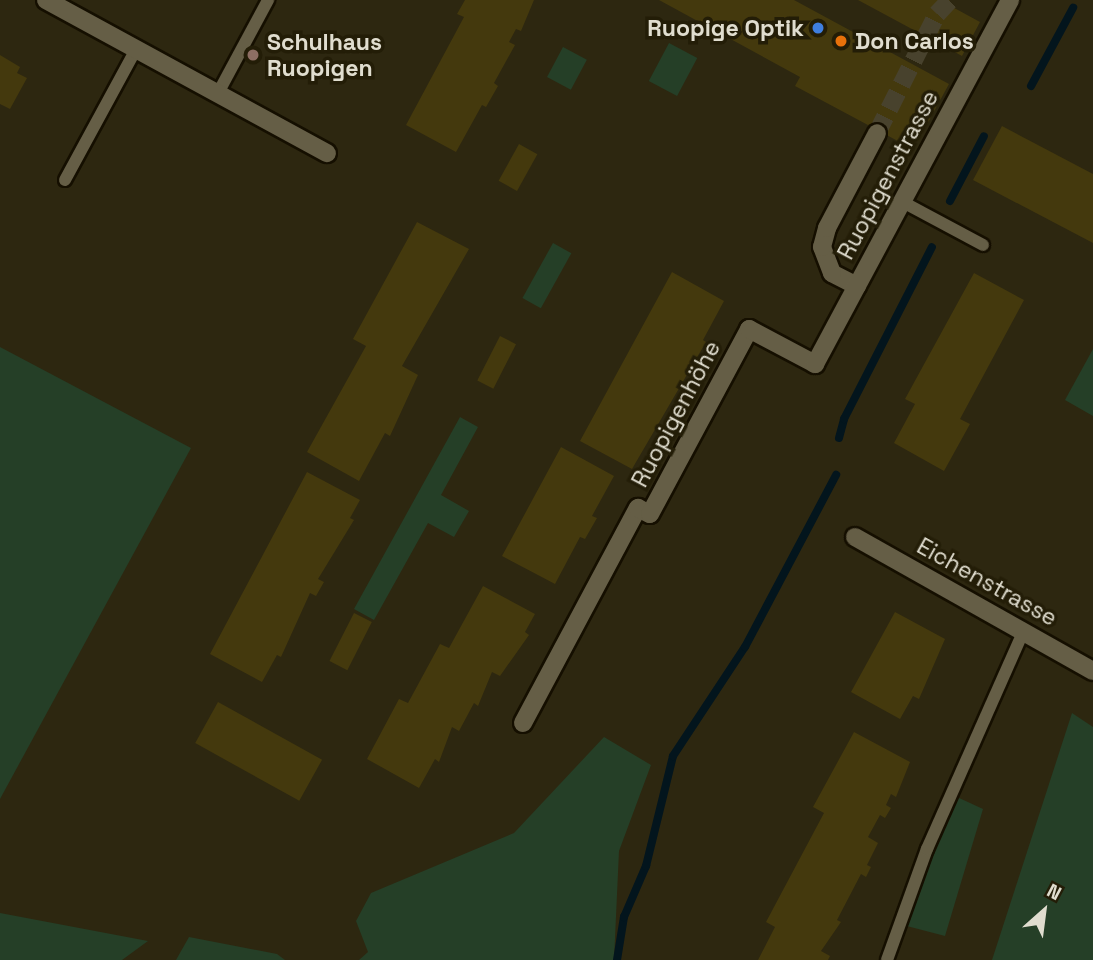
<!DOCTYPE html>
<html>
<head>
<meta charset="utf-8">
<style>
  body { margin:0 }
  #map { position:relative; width:1093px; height:960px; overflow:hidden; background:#2d2710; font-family:"Space Grotesk",sans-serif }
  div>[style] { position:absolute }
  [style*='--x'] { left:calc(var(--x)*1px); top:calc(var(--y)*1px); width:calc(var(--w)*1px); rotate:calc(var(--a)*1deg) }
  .green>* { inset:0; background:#253f27; transform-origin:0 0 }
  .stream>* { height:8px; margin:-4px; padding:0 4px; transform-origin:4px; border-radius:4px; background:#03151d }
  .building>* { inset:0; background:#44390d; transform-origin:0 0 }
  .street-tunnel>* { height:18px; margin-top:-9px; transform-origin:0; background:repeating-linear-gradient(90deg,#48422d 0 18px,transparent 0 27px) }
  .roads { filter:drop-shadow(2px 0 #150f00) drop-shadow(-2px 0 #150f00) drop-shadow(0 2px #150f00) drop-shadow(0 -2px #150f00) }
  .lane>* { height:12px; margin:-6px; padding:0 6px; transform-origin:6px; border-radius:6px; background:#655e46 }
  .street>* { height:18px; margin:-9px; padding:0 9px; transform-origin:9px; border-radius:9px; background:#655e46 }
  .dots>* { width:19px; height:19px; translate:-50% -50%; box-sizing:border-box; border:4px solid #231d07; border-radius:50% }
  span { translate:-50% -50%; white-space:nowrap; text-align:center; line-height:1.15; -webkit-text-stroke:7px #231d07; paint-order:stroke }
  .poi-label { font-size:23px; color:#e0ddcf; font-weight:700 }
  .right { translate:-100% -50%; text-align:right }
  .left { translate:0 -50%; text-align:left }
  .street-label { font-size:23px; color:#e0ddcf }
  .north { position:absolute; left:1009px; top:876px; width:70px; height:70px; -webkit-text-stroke:5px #231d07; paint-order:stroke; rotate:28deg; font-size:19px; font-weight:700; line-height:28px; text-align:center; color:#e0ddcf }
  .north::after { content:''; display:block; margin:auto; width:24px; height:32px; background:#e0ddcf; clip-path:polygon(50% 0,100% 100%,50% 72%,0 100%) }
</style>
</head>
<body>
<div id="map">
  <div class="green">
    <div style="left:669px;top:43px;width:32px;height:43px;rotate:28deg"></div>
    <div style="left:563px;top:47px;width:27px;height:34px;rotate:28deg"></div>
    <div style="left:553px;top:243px;width:21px;height:63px;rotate:29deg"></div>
    <div style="clip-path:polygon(0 347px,191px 448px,0 799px)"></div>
    <div style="clip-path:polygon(1093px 349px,1093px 416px,1065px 400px)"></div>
    <div style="clip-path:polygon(460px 417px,478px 427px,441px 495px,469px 511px,454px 537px,428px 523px,374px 620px,354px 609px)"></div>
    <div style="clip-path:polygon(1072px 713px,1093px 727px,1093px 960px,992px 960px)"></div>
    <div style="clip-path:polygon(604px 737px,651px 765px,619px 851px,614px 960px,359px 960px,368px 952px,356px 921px,371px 893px,514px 833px)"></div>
    <div style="clip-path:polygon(957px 797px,983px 809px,945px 936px,903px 925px)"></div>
    <div style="clip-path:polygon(0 913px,148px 941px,122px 960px,0 960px)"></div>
    <div style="clip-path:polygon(189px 937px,277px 954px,285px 960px,176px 960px)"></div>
  </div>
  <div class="stream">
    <div style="--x:1031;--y:86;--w:89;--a:-61.7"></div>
    <div style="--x:950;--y:201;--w:73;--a:-62.4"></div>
    <div style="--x:839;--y:438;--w:20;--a:-75"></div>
    <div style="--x:844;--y:419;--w:193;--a:-62.9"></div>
    <div style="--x:617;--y:960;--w:44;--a:-80.8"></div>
    <div style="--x:624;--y:917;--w:56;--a:-66.7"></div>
    <div style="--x:646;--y:866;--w:113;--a:-76.2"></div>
    <div style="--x:673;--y:756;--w:131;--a:-56.6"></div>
    <div style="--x:745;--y:647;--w:195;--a:-62.1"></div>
  </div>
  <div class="building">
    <div style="clip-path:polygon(465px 0,534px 0,521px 31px,516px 29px,509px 42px,515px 45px,494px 83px,498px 86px,486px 107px,482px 105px,456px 152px,406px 125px,464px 17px,457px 14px)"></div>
    <div style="clip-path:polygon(659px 0,794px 0,949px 84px,918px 141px,914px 138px,909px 147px,795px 86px,800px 77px)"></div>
    <div style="clip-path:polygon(858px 0,950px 0,947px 4px,980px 22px,962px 56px)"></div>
    <div style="clip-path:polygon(0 55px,20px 67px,17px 73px,27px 78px,10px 109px,0 104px)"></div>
    <div style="clip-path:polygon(1002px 126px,1093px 174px,1093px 243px,973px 180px)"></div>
    <div style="left:519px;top:144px;width:21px;height:42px;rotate:29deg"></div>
    <div style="clip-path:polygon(417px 222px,469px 249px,402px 366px,418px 375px,390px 436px,385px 433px,359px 481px,307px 452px,366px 346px,353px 339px)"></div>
    <div style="clip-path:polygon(672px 272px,724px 301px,703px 340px,706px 342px,632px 469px,580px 441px)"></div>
    <div style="clip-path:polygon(974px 273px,1024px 300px,960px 419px,970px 424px,944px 471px,894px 443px,915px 404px,905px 399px)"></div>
    <div style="left:500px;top:336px;width:18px;height:50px;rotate:27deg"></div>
    <div style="clip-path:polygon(561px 447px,614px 476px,592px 516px,597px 518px,585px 539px,580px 537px,555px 584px,502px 556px)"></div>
    <div style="clip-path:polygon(307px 472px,360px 500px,350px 518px,354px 520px,318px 579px,324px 582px,316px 596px,310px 593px,281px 657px,277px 655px,262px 682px,210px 654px)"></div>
    <div style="clip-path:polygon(483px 586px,535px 614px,525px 632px,529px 635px,500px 676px,492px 672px,478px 706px,474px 703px,459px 731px,452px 727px,439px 762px,435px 759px,419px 788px,367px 759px,399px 699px,408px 703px,440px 644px,449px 648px)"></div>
    <div style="clip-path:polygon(895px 612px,945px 639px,919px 699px,913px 696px,900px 719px,851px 692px)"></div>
    <div style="left:354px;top:613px;width:20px;height:54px;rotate:27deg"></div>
    <div style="left:218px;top:702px;width:119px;height:47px;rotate:29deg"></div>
    <div style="clip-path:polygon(854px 732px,910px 762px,896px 797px,891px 794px,886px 805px,891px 808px,885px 818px,880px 815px,868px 837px,878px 843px,867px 865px,871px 867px,866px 877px,861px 874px,837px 920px,841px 922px,821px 951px,830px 956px,828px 960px,758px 960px,775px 927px,766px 922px,824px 813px,813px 807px)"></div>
  </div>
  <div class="street-tunnel">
    <div style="--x:877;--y:133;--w:133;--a:-63.2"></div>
    <div style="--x:937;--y:14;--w:19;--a:-47"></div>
  </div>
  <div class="roads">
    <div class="lane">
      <div style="--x:218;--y:93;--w:106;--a:-61.7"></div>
      <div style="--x:65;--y:180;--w:149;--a:-61.5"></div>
      <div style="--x:901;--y:201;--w:93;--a:28.2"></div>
      <div style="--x:887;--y:960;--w:118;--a:-70.2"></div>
      <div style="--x:927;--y:849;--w:240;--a:-66.1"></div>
    </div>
    <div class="street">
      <div style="--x:46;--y:0;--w:320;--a:28.6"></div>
      <div style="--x:857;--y:286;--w:28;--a:-153"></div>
      <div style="--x:832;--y:273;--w:28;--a:-111"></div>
      <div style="--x:822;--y:247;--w:20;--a:-75"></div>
      <div style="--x:827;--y:228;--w:107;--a:-62.2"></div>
      <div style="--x:855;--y:537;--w:273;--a:29.4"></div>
      <div style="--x:523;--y:723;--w:244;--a:-61.9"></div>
      <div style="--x:638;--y:508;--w:13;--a:27"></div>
      <div style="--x:650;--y:514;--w:210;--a:-61.8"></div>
      <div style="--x:749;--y:329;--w:75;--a:27.9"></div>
      <div style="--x:815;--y:364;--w:413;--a:-61.8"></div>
    </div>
  </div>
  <div class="dots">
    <div style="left:818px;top:28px;background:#3f7fe0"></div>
    <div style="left:841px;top:41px;background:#e8710a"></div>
    <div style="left:253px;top:55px;background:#8d6e63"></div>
  </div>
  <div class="poi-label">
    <span class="right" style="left:804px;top:28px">Ruopige Optik</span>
    <span class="left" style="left:855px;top:41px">Don Carlos</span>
    <span class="left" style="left:267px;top:55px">Schulhaus<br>Ruopigen</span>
  </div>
  <div class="street-label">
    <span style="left:888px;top:175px;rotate:-62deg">Ruopigenstrasse</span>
    <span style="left:676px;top:414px;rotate:-62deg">Ruopigenhöhe</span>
    <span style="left:987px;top:582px;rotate:29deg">Eichenstrasse</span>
  </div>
  <div class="north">N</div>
</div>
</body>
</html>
